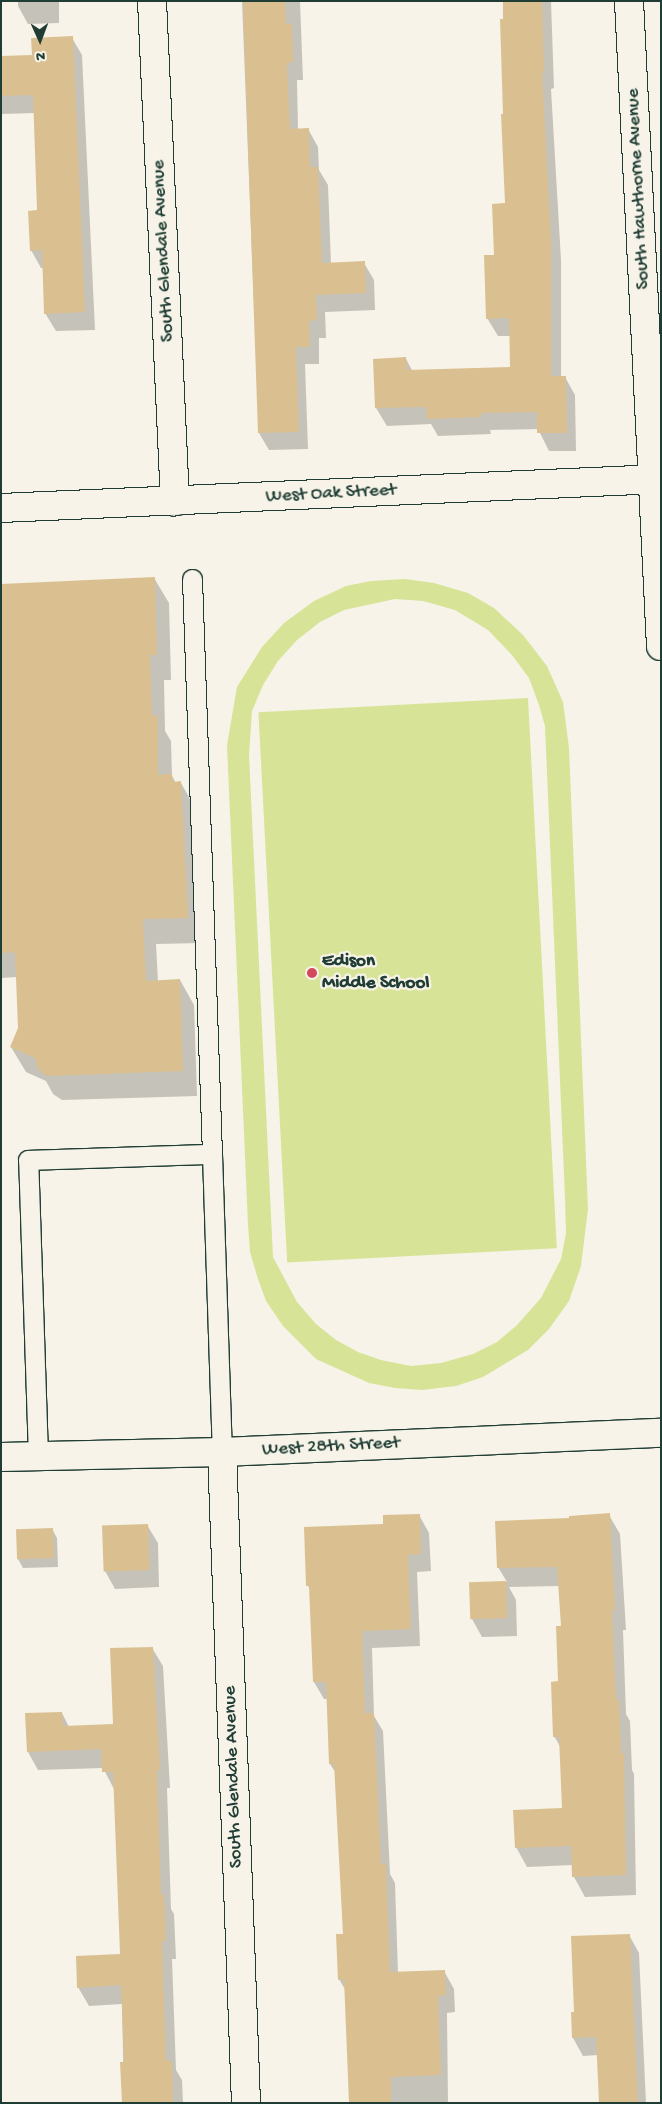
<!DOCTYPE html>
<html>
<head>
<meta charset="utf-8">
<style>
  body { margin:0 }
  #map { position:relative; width:662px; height:2104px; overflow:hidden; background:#f7f3e8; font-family:"Gochi Hand",sans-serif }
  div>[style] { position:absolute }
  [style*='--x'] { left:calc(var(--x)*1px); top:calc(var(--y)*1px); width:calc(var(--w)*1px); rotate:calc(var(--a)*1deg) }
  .green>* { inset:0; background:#d7e497; transform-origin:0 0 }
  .shadow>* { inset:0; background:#0003 }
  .building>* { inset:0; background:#dac090; transform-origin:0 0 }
  .roads { filter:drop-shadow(1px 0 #1f3d34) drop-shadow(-1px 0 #1f3d34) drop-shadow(0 1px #1f3d34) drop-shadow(0 -1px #1f3d34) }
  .service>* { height:19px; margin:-9.5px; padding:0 9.5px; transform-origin:9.5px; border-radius:9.5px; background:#f7f3e8 }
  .minor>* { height:28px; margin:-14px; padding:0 14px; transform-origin:14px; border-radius:14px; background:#f7f3e8 }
  .dots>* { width:14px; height:14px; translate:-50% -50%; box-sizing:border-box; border:2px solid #f7f3e8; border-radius:50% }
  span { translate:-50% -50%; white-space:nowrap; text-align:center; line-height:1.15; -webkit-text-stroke:4.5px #f7f3e8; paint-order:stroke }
  .street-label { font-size:19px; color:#1f3d34 }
  .poi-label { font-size:19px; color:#1f3d34; font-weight:700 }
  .left { translate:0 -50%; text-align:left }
  .frame { position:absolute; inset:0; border:2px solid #1f3d34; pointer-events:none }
  .north { position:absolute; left:15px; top:15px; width:50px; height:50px; -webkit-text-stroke:4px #f7f3e8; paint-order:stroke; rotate:178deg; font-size:14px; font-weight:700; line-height:20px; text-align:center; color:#1f3d34 }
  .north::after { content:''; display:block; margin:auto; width:18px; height:22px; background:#1f3d34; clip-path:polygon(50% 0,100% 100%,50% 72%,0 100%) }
</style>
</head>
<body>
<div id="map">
  <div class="green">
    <div style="clip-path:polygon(evenodd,405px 579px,434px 583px,468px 593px,494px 608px,523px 635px,547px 666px,563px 702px,569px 748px,588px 1209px,581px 1266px,569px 1301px,549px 1329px,528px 1350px,483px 1377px,456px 1386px,422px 1390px,395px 1388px,369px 1383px,316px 1359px,283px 1326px,266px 1301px,258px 1279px,250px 1252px,248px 1225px,227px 745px,237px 687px,262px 647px,284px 623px,314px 601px,346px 586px,371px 581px,405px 579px,395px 599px,423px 601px,455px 610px,488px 630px,512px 655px,529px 678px,539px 705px,545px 726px,565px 1199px,566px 1233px,561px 1259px,541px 1298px,517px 1325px,497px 1342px,473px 1354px,441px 1363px,411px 1366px,381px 1360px,358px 1352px,336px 1340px,316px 1324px,297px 1302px,273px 1257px,249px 755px,252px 711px,263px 685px,278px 661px,297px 640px,320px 622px,344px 610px,395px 599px)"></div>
    <div style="left:528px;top:698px;width:551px;height:270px;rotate:87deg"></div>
  </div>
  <div class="shadow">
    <div style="clip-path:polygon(18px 1px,59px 1px,59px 23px,28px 24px,18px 6px)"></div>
    <div style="clip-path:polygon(242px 1px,300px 1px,303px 80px,297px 80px,298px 130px,308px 129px,318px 147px,319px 170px,328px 185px,331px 264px,364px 263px,374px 280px,375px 310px,325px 312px,326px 338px,319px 338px,319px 364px,305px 364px,308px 449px,269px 450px,259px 433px)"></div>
    <div style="clip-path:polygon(504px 1px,551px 1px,554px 88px,551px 89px,561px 260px,561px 377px,565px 377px,575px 395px,576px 451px,549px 451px,538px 429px,490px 430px,491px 434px,438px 436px,431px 424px,387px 426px,376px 408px,375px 360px,406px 359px,413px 372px,511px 368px,511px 336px,498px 336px,487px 318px,496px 256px,506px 205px)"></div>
    <div style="clip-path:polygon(72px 38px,82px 55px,95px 330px,56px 331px,45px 313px,44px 268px,41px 268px,31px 250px,39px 211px,35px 113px,1px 114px,1px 58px,33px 56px)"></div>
    <div style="clip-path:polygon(154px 578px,169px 603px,171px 680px,164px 680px,165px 731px,171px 741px,172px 776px,176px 783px,181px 783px,195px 808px,201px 943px,156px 944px,158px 982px,180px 980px,194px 1005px,197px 1096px,62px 1100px,53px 1094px,46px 1081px,26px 1072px,11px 1047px,20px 1028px,17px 977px,1px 978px,1px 585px)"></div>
    <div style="clip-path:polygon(419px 1515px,429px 1533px,431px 1571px,417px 1572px,420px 1646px,372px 1648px,374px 1716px,383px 1731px,390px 1874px,395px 1883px,398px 1973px,444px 1971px,454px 1989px,455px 2012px,447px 2013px,448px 2103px,350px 2103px,346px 1991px,339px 1979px,344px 1935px,336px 1773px,330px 1764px,328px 1699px,324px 1699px,314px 1682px,311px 1591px,308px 1586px,385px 1525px)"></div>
    <div style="clip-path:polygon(609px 1515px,620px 1534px,626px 1630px,623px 1630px,626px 1714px,630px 1721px,632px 1770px,634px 1774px,636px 1895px,585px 1897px,574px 1877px,573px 1865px,527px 1867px,516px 1847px,563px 1809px,561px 1748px,554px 1736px,562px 1627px,560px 1586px,509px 1587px,516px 1600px,517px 1636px,482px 1637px,472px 1619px,470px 1583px,507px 1582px,498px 1567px,570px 1520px)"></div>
    <div style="clip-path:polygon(147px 1525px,158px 1543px,159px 1587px,115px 1589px,105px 1571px,103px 1526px)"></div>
    <div style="clip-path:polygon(52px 1529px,57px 1538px,58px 1567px,23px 1568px,18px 1559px)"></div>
    <div style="clip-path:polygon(152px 1648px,163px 1666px,170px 1788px,167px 1788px,171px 1909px,174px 1914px,176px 1959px,172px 1959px,176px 2070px,182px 2080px,183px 2103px,124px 2103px,122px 2004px,89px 2006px,78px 1987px,121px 1955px,115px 1791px,103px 1768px,38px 1770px,28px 1752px,62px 1713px,69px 1727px,114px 1725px)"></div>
    <div style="clip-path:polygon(629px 1935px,639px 1953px,646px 2103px,600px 2103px,598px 2055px,583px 2056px,573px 2038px,575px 2014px)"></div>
  </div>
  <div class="building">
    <div style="clip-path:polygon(243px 1px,285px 1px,286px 24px,292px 24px,293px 62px,287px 63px,290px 129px,309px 128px,310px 167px,318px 167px,322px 263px,365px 261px,366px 293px,316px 295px,317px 320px,309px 321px,310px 347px,296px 347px,299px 432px,258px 433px)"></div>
    <div style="clip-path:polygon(503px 1px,542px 1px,544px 71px,542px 71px,551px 242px,551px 376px,566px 376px,567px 433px,537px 433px,537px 412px,481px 413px,481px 417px,427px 419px,426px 407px,375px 408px,373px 359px,406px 357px,407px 370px,510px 367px,509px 318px,486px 319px,484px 255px,494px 255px,492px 204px,505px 203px,501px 114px,503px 114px,500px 19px,503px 19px)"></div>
    <div style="clip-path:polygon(73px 36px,85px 312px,44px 314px,42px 250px,30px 251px,28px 211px,37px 210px,33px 95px,1px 96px,1px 56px,32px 55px,31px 38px)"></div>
    <div style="clip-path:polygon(155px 577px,157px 655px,150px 655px,152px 716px,158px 715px,158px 775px,172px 774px,173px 782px,181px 781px,188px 918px,143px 919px,146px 981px,180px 979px,183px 1071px,47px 1076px,38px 1069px,35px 1058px,10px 1047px,18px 1028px,15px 952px,1px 953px,1px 584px)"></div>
    <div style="clip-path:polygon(610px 1513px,615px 1610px,612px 1611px,616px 1700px,619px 1700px,621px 1753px,624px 1753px,626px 1875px,572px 1877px,571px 1846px,515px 1848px,513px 1810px,562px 1808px,559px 1737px,553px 1737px,551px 1682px,558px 1681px,556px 1626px,561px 1626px,557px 1567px,497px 1568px,495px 1521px,569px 1518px,569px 1516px)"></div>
    <div style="clip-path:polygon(420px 1514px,421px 1554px,408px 1555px,411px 1629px,362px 1631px,365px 1713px,374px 1713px,381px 1864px,386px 1864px,390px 1972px,445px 1970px,446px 1995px,438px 1996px,441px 2075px,391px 2077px,391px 2103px,349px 2103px,344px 1979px,338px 1980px,336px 1934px,343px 1934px,334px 1764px,329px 1764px,326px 1682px,313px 1682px,309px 1586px,306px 1586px,304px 1527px,383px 1524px,383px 1515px)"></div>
    <div style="left:148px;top:1524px;width:46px;height:46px;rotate:88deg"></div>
    <div style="left:53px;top:1528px;width:30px;height:37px;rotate:88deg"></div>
    <div style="left:506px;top:1581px;width:37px;height:37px;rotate:88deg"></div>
    <div style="clip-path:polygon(153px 1647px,160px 1770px,157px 1770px,161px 1895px,164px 1895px,166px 1941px,162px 1941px,166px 2061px,172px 2061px,173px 2103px,122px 2103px,120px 2062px,124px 2062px,121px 1985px,77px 1988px,76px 1956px,120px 1954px,113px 1772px,102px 1772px,101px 1749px,27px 1752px,25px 1713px,62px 1712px,63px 1726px,113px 1724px,110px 1648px)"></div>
    <div style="clip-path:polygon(630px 1934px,638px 2103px,599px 2103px,596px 2037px,572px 2038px,571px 2012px,574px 2012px,571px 1936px)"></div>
  </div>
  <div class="roads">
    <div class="service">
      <div style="--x:192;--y:579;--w:575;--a:88.01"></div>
      <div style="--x:38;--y:1456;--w:296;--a:-91.9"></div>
      <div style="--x:28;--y:1160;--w:184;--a:-1.9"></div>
      <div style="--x:212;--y:1154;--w:298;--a:88.1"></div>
    </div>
    <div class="minor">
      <div style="--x:152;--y:1;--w:501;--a:87.37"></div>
      <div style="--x:629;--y:1;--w:646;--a:87.16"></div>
      <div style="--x:1;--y:508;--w:661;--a:-2.52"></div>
      <div style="--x:222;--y:1452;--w:651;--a:87.89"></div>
      <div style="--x:1;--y:1457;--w:221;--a:-1.3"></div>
      <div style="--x:222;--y:1452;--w:439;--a:-2.5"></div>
    </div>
  </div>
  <div class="dots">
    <div style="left:312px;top:973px;background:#d1495b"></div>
  </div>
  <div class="street-label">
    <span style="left:639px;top:189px;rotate:-93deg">South Hawthorne Avenue</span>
    <span style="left:164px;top:251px;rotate:-93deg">South Glendale Avenue</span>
    <span style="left:331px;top:494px;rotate:-3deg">West Oak Street</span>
    <span style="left:331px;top:1447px;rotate:-3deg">West 28th Street</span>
    <span style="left:234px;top:1777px;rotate:-92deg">South Glendale Avenue</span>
  </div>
  <div class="poi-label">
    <span class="left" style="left:322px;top:973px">Edison<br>Middle School</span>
  </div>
  <div class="frame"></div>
  <div class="north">N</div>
</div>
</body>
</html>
